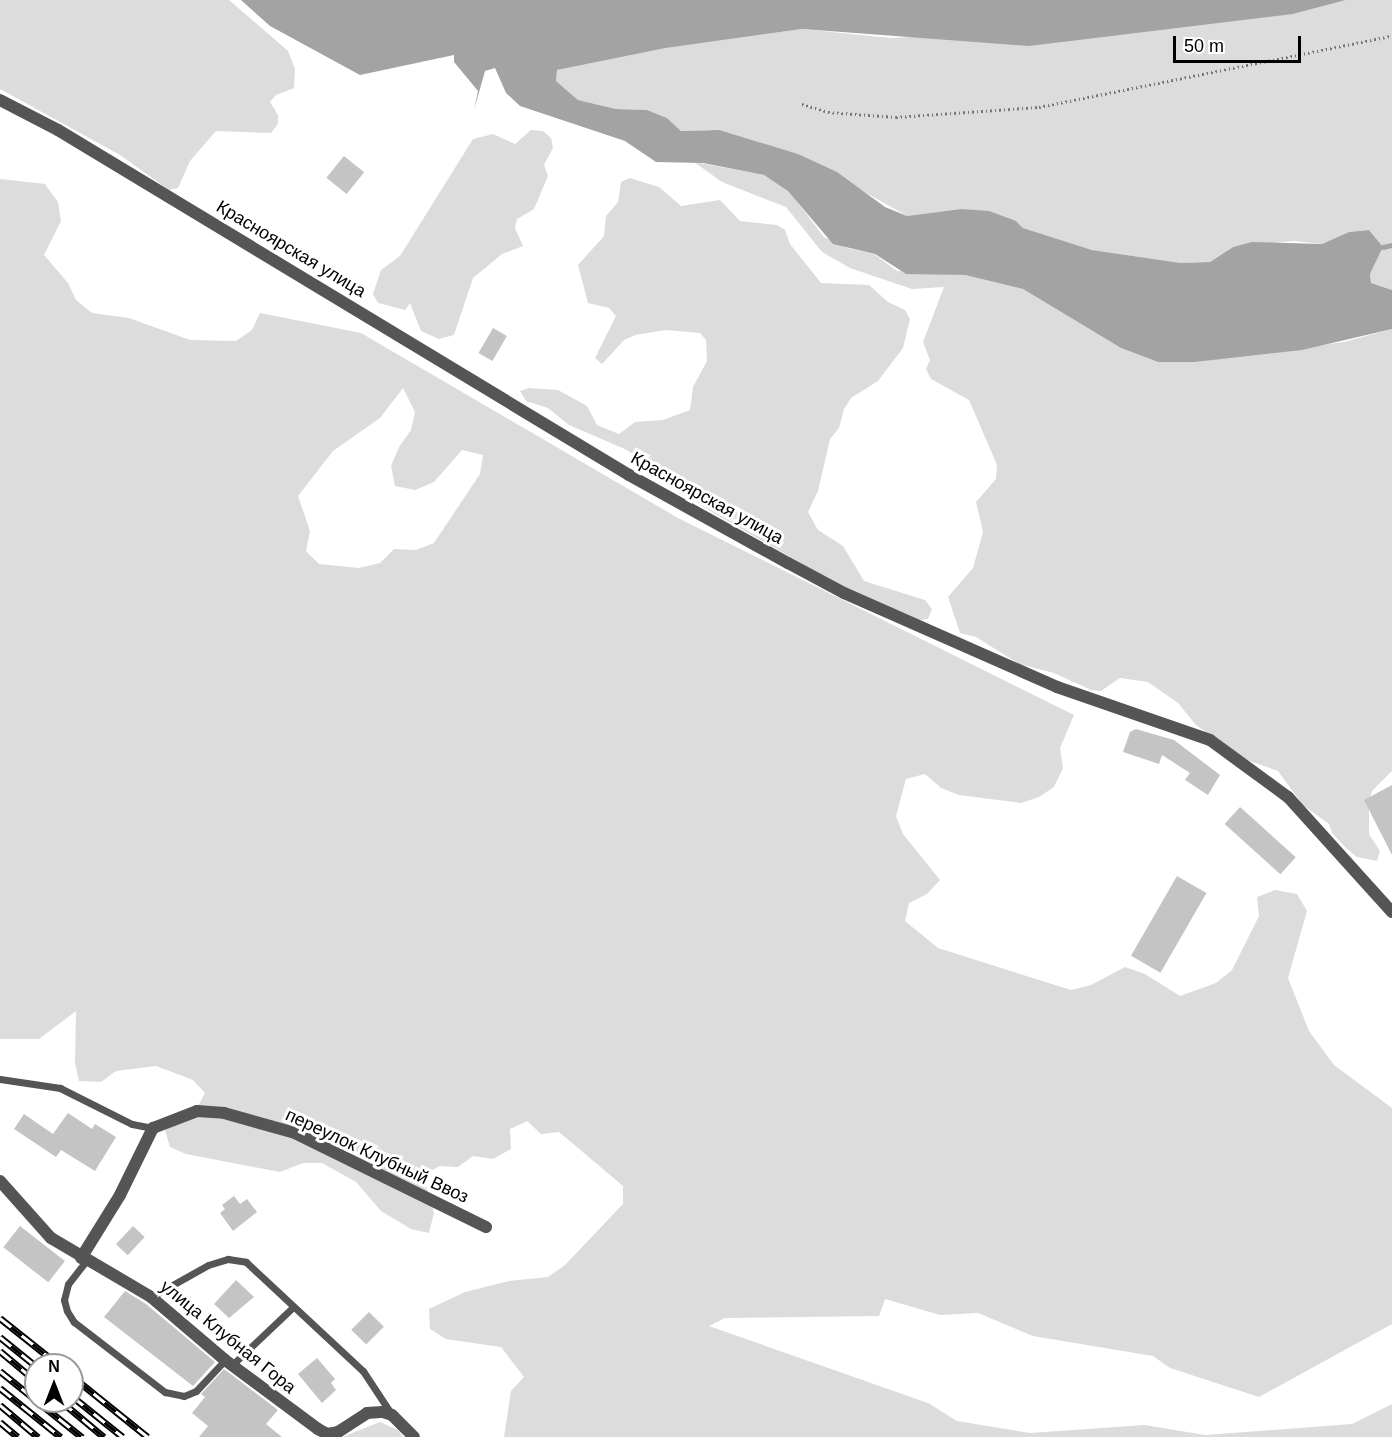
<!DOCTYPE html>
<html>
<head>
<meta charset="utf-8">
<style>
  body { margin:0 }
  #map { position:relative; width:1392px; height:1437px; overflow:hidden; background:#fff; font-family:Arial,sans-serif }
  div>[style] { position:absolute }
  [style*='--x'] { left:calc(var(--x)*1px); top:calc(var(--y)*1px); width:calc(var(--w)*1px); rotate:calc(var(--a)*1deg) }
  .green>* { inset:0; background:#dcdcdc }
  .water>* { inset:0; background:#a3a3a3 }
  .stream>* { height:5px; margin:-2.5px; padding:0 2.5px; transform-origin:2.5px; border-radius:2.5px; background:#a3a3a3 }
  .building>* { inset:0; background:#c4c4c4; transform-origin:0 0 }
  .path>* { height:3px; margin-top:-1.5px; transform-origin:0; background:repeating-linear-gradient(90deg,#777 0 1.5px,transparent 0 4.5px) }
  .service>* { height:7px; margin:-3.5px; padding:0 3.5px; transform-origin:3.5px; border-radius:3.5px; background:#555 }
  .minor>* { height:12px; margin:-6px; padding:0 6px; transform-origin:6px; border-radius:6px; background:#555 }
  .rail>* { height:7px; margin-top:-3.5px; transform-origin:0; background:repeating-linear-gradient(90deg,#fff 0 14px,#000 0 28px); box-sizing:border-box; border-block:2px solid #000 }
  span { translate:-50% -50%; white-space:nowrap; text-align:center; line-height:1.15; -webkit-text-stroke:6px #fff; paint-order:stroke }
  .street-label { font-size:18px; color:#000 }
  .north { position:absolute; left:24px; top:1353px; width:60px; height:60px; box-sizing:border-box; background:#fff; border:2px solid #999; border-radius:50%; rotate:0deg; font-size:16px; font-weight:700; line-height:24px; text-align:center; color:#000 }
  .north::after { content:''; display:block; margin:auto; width:21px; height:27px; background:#000; clip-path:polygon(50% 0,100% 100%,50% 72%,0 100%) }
  .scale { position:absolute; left:1173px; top:36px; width:128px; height:27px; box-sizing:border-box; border:3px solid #000; border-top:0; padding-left:8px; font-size:18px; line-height:21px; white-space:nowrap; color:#000; -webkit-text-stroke:4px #fff; paint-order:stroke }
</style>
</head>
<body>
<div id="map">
  <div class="green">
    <div style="clip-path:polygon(0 0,229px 0,288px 51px,295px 69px,294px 88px,276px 95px,270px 102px,278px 115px,278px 124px,271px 133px,216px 131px,190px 161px,178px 188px,169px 190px,120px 155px,0 89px)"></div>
    <div style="clip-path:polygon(1346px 0,1392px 0,1392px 290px,1371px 283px,1370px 274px,1383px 247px,1369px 230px,1349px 232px,1322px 244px,1294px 241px,1233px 247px,1210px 262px,1181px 263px,1092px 250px,1023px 228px,1016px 221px,961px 209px,907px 216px,798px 154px,709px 130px,681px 131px,667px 118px,647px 110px,616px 109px,578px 100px,556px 81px,557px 70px,666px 48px,802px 29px,891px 38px,1293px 14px)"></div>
    <div style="clip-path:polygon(531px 130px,543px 131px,551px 138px,553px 148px,544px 165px,548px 176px,534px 209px,517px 219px,515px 228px,523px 246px,502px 254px,473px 278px,454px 335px,439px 339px,421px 331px,410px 303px,405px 310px,378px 303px,373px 294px,381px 270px,400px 256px,473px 139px,493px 134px,515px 144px)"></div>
    <div style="clip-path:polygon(694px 162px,764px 175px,788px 190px,824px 237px,847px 248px,874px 254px,897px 271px,965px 275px,1023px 289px,1121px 348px,1158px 362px,1195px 362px,1344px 342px,1392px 329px,1392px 771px,1372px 791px,1369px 802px,1369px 834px,1380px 851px,1377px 861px,1357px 857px,1346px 848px,1332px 833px,1329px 824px,1303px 805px,1278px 771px,1247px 760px,1196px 725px,1178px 703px,1148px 682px,1120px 678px,1101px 691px,1091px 690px,1054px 673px,1019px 664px,976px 637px,960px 633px,948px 597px,973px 568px,983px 532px,976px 502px,996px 479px,997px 465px,969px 400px,931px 379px,926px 369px,930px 360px,923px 342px,944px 287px,912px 289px,850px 268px,822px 252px,786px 207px,722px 182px)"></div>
    <div style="clip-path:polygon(630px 178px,659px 187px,681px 206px,720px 200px,740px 221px,777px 225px,785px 230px,790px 244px,821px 283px,869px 285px,888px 302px,905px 310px,910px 319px,903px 348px,878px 381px,851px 398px,844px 409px,839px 428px,830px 439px,818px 491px,808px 512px,818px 530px,843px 546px,864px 581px,925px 600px,932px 609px,928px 619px,919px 620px,839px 585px,705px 508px,627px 450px,569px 425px,548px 408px,526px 401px,520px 391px,529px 388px,558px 390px,587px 406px,597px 425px,619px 434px,635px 422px,663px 420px,690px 410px,693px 387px,707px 361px,706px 340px,700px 333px,666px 330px,635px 335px,624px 340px,602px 364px,595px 358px,616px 316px,609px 308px,588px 303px,578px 265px,604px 236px,606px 216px,618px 202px,621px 182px)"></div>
    <div style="clip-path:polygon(evenodd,0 179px,45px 184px,58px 202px,61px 221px,44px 255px,68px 283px,76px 300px,92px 313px,129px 318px,190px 340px,236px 341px,252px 330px,260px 313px,361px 333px,678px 518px,1074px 715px,1060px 748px,1063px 768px,1054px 787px,1039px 797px,1021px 803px,959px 795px,941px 788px,925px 774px,906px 779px,896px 816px,903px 834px,940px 880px,927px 894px,909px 903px,905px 921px,938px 948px,1071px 990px,1091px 985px,1125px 967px,1145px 974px,1180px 996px,1216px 983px,1232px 970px,1259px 916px,1257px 897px,1275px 890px,1297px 894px,1307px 911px,1288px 978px,1309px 1031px,1334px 1065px,1392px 1108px,1392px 1324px,1259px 1397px,1170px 1368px,1153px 1356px,1033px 1336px,978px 1313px,940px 1315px,885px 1299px,879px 1316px,725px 1318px,709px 1326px,928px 1403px,957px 1421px,1030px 1433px,1145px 1425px,1205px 1435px,1352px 1424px,1392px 1404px,1392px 1437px,504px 1437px,511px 1391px,524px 1377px,501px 1347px,446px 1339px,430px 1329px,429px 1309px,465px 1292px,509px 1281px,548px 1277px,565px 1265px,623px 1204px,623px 1186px,559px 1132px,541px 1134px,527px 1121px,510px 1129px,511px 1149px,493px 1159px,473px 1156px,458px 1167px,440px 1166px,423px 1175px,434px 1213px,429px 1233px,411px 1229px,381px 1211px,356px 1182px,322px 1163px,303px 1163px,280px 1172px,186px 1154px,170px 1147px,165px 1130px,196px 1110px,205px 1093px,193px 1080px,156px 1066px,116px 1071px,101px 1082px,79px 1081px,75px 1063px,76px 1011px,39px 1039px,0 1039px,0 179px,403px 388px,415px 412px,411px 430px,399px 447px,391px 466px,395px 486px,415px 490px,434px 482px,462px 450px,483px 455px,480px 474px,434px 543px,416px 550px,394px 549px,380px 563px,359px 568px,319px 564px,306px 551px,310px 531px,298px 496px,333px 451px,380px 418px,403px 388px)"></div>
    <div style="clip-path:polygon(380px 1422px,398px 1430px,403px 1437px,342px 1437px)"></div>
  </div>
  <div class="water">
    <div style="clip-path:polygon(241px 0,1346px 0,1293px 14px,1029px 46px,802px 29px,666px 48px,557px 70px,556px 81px,578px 100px,616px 109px,647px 110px,667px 118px,681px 131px,719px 130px,798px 154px,837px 172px,885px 207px,907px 216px,961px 209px,989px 211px,1016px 221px,1023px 228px,1092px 250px,1181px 263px,1210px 262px,1233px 247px,1252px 242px,1322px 244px,1349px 232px,1369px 230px,1383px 247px,1370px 274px,1371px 283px,1392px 290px,1392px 329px,1302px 350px,1195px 362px,1158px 362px,1121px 348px,1023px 289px,965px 275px,906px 274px,875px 254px,833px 244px,788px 191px,764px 175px,703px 163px,656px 162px,625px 141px,520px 106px,506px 93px,495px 68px,485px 71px,474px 110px,478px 91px,454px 62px,454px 55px,360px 75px,270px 26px)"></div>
  </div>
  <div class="stream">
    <div style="--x:1383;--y:247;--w:9;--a:-13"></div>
  </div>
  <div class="building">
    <div style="left:344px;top:156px;width:26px;height:28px;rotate:39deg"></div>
    <div style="left:493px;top:328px;width:16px;height:29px;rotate:30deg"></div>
    <div style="clip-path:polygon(1136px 729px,1174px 740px,1220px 775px,1208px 795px,1185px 780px,1190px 773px,1162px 755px,1159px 764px,1123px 752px,1130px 732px)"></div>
    <div style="clip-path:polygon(1392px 785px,1392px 855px,1364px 800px)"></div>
    <div style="left:1240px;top:807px;width:75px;height:23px;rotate:42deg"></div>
    <div style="left:1177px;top:876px;width:34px;height:92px;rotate:30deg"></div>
    <div style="clip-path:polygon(68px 1113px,92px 1129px,95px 1124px,116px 1137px,95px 1171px,61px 1150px,56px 1157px,14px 1129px,24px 1114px,53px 1134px)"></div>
    <div style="clip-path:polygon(234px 1196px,240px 1204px,247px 1199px,257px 1212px,233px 1231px,220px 1213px,225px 1209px,222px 1205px)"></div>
    <div style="left:20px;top:1226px;width:57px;height:27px;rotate:38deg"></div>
    <div style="left:133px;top:1226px;width:16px;height:25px;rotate:43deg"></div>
    <div style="clip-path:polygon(236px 1280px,254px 1297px,229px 1318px,214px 1304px)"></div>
    <div style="clip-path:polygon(125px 1291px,146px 1304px,215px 1362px,193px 1386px,104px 1317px)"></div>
    <div style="left:369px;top:1312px;width:21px;height:25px;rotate:45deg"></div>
    <div style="clip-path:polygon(317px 1358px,335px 1379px,331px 1383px,336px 1390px,322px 1403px,298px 1374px)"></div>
    <div style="clip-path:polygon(224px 1369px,278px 1410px,266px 1424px,282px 1437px,199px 1437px,208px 1426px,192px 1413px,205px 1397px,201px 1394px)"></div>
  </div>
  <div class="path">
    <div style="--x:802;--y:104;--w:27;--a:17"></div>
    <div style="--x:828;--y:112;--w:68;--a:4.2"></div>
    <div style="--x:896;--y:117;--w:143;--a:-4"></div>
    <div style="--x:1039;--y:107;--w:360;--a:-11.4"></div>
  </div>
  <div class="service">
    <div style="--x:0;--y:1079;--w:61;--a:8.5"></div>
    <div style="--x:60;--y:1088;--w:80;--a:26.6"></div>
    <div style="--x:132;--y:1124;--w:21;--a:11"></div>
    <div style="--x:86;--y:1261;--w:29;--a:128"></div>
    <div style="--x:68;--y:1284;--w:16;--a:104"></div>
    <div style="--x:64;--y:1300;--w:11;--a:75"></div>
    <div style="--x:67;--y:1311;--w:13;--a:58"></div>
    <div style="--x:74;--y:1322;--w:115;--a:37.6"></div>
    <div style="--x:165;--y:1392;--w:19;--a:12"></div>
    <div style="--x:184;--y:1396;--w:13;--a:-23"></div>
    <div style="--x:196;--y:1391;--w:42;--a:-46.9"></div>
    <div style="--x:151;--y:1297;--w:65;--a:-29.3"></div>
    <div style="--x:208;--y:1265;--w:21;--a:-17"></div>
    <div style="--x:228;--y:1259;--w:18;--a:9"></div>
    <div style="--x:246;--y:1262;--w:160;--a:43"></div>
    <div style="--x:363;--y:1371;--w:53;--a:56.6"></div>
    <div style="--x:233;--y:1364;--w:81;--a:-43.5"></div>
  </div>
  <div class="minor">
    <div style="--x:0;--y:100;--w:65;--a:27.3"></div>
    <div style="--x:58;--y:130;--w:667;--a:31.14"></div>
    <div style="--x:629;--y:475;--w:182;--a:29"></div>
    <div style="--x:788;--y:563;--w:64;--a:28.2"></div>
    <div style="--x:844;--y:593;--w:233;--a:23.8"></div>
    <div style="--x:1057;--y:687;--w:162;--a:19.1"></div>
    <div style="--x:1210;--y:740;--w:97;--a:36.2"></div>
    <div style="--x:1288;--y:797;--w:155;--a:47.9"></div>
    <div style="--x:0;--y:1181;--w:76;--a:48.2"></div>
    <div style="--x:51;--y:1238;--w:116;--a:30.5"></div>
    <div style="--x:151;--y:1297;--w:97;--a:40.4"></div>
    <div style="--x:225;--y:1360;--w:116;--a:36.6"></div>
    <div style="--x:318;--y:1429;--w:10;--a:29"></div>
    <div style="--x:327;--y:1434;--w:11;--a:-10"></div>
    <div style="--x:338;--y:1432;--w:35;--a:-33"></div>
    <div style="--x:367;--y:1413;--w:16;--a:-4"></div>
    <div style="--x:383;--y:1412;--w:9;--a:18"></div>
    <div style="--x:392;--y:1415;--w:31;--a:45"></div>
    <div style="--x:81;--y:1258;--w:74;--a:-58.2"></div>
    <div style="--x:120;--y:1195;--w:75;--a:-63.8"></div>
    <div style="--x:153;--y:1128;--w:47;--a:-21.1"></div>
    <div style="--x:197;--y:1111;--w:27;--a:4"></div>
    <div style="--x:224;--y:1113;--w:74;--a:15.7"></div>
    <div style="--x:295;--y:1133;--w:213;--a:26.2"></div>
  </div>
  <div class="rail">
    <div style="--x:0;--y:1318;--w:75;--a:38.5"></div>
    <div style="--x:0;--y:1337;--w:46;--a:38.9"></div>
    <div style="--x:0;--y:1351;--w:47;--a:39.8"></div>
    <div style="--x:0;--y:1371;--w:46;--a:38.9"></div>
    <div style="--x:72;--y:1376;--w:97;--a:38.8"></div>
    <div style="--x:0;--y:1388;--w:78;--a:38.8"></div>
    <div style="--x:72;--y:1396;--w:65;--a:38.8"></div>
    <div style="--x:37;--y:1401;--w:58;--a:38.7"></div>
    <div style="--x:61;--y:1401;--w:56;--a:39.9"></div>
    <div style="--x:0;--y:1405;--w:50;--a:40.1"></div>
    <div style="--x:0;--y:1422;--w:23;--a:40"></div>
  </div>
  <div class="street-label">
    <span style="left:291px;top:249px;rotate:31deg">Красноярская улица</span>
    <span style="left:707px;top:498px;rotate:29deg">Красноярская улица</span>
    <span style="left:377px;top:1156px;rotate:25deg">переулок Клубный Ввоз</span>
    <span style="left:228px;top:1337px;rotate:39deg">улица Клубная Гора</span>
  </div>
  <div class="north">N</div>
  <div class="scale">50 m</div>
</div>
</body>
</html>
